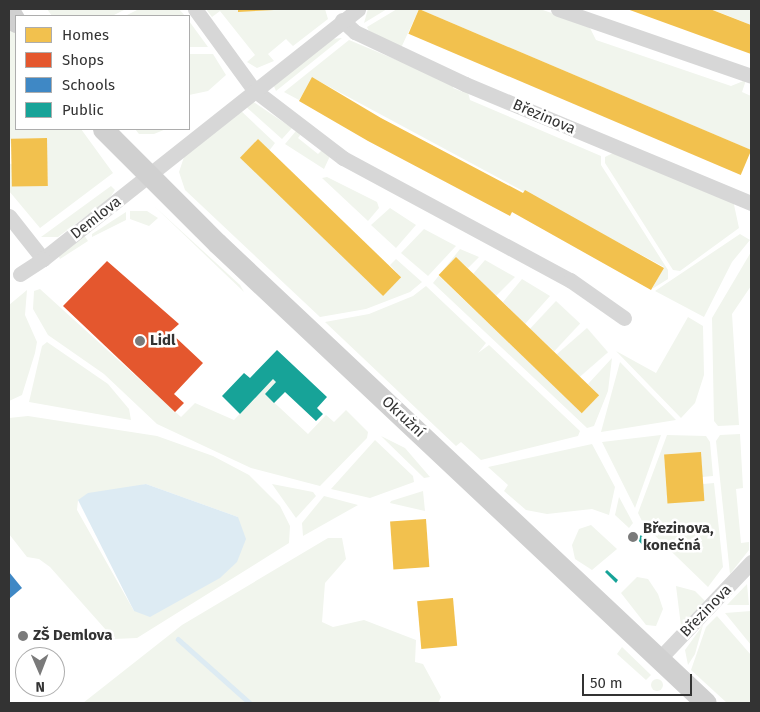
<!DOCTYPE html>
<html>
<head>
<meta charset="utf-8">
<style>
  body { margin:0 }
  #map { position:relative; width:760px; height:712px; overflow:hidden; background:#fff; font-family:"Fira Sans",sans-serif }
  div>[style] { position:absolute }
  [style*='--x'] { left:calc(var(--x)*1px); top:calc(var(--y)*1px); width:calc(var(--w)*1px); rotate:calc(var(--a)*1deg) }
  .green>* { inset:0; background:#f1f5ed; transform-origin:0 0 }
  .round { border-radius:50% }
  .water>* { inset:0; background:#ddebf3 }
  .homes>* { inset:0; background:#f2c14e; transform-origin:0 0 }
  .shops>* { inset:0; background:#e4572e }
  .schools>* { inset:0; background:#3f88c5 }
  .public>* { inset:0; background:#17a398 }
  .stream>* { height:4.5px; margin:-2.25px; padding:0 2.25px; transform-origin:2.25px; border-radius:2.25px; background:#ddebf3 }
  .street>* { height:15px; margin:-7.5px; padding:0 7.5px; transform-origin:7.5px; border-radius:7.5px; background:#d7d7d7 }
  .secondary>* { height:21px; margin:-10.5px; padding:0 10.5px; transform-origin:10.5px; border-radius:10.5px; background:#d0d0d0 }
  .dots>* { width:14px; height:14px; translate:-50% -50%; box-sizing:border-box; border:2px solid #fff; border-radius:50% }
  span { translate:-50% -50%; white-space:nowrap; text-align:center; line-height:1.15; -webkit-text-stroke:5px #fff; paint-order:stroke }
  .street-label { font-size:15px; color:#333 }
  .poi-label { font-size:15px; color:#333; font-weight:700 }
  .left { translate:0 -50%; text-align:left }
  .frame { position:absolute; inset:0; border:10px solid #333; pointer-events:none }
  .legend { position:absolute; left:15px; top:15px; width:175px; height:115px; box-sizing:border-box; background:#fff; border:1px solid #adadad; margin:0; padding:6px 9px; list-style:none; font-size:15px; color:#333 }
  .legend li { display:flex; align-items:center; gap:10px; height:25px }
  .legend b { width:25px; border:1px solid #adadad }
  .north { position:absolute; left:15px; top:647px; width:50px; height:50px; box-sizing:border-box; background:#fff; border:1px solid #adadad; border-radius:50%; rotate:179deg; font-size:14px; font-weight:700; line-height:20px; text-align:center; color:#333 }
  .north::after { content:''; display:block; margin:auto; width:18px; height:22px; background:#7a7a7a; clip-path:polygon(50% 0,100% 100%,50% 72%,0 100%) }
  .scale { position:absolute; left:582px; top:674px; width:110px; height:22px; box-sizing:border-box; border:2px solid #333; border-top:0; padding-left:6px; font-size:15px; line-height:18px; white-space:nowrap; color:#333; -webkit-text-stroke:4px #fff; paint-order:stroke }
</style>
</head>
<body>
<div id="map">
  <div class="green">
    <div style="clip-path:polygon(47px 9px,126px 9px,112px 16px,52px 16px)"></div>
    <div style="clip-path:polygon(139px 9px,179px 9px,185px 16px,125px 16px)"></div>
    <div style="clip-path:polygon(206px 9px,325px 9px,328px 19px,293px 46px,286px 39px,268px 54px,274px 61px,257px 68px,247px 62px,255px 55px,220px 11px,212px 17px)"></div>
    <div style="clip-path:polygon(368px 9px,387px 9px,364px 23px)"></div>
    <div style="clip-path:polygon(397px 9px,540px 9px,589px 26px,596px 40px,731px 86px,746px 80px,742px 92px,751px 96px,751px 150px,419px 9px,401px 48px,369px 31px,367px 27px)"></div>
    <div style="clip-path:polygon(710px 9px,751px 9px,751px 25px,729px 16px)"></div>
    <div style="clip-path:polygon(189px 21px,208px 47px,189px 47px)"></div>
    <div style="clip-path:polygon(9px 24px,16px 35px,16px 129px,81px 129px,113px 173px,40px 228px,9px 191px,9px 163px,48px 185px,46px 138px,11px 139px,9px 157px)"></div>
    <div style="clip-path:polygon(342px 38px,276px 91px,273px 84px,331px 39px)"></div>
    <div style="clip-path:polygon(349px 40px,454px 84px,453px 88px,463px 92px,467px 88px,470px 100px,601px 156px,601px 165px,668px 270px,668px 279px,652px 289px,664px 267px,313px 78px,299px 100px,284px 92px)"></div>
    <div style="clip-path:polygon(189px 54px,213px 54px,226px 75px,208px 91px,189px 95px)"></div>
    <div style="clip-path:polygon(252px 101px,292px 128px,282px 139px,244px 105px)"></div>
    <div style="clip-path:polygon(239px 109px,275px 143px,269px 151px,258px 139px,241px 158px,384px 294px,401px 277px,390px 265px,396px 259px,422px 282px,410px 292px,366px 309px,320px 317px,185px 190px,179px 172px,184px 157px)"></div>
    <div style="clip-path:polygon(135px 129px,166px 129px,154px 134px,139px 134px)"></div>
    <div style="clip-path:polygon(296px 131px,301px 134px,298px 138px,318px 154px,322px 150px,330px 156px,324px 169px,285px 144px)"></div>
    <div style="clip-path:polygon(617px 151px,628px 160px,733px 200px,739px 228px,680px 271px,673px 270px,605px 163px,605px 157px)"></div>
    <div style="clip-path:polygon(327px 177px,377px 202px,379px 208px,368px 221px,322px 178px)"></div>
    <div style="clip-path:polygon(111px 186px,115px 190px,109px 199px,58px 237px,41px 237px)"></div>
    <div style="clip-path:polygon(153px 205px,240px 285px,244px 292px)"></div>
    <div style="clip-path:polygon(390px 208px,416px 225px,396px 248px,371px 225px)"></div>
    <div style="clip-path:polygon(130px 211px,147px 211px,158px 218px,149px 226px,130px 219px)"></div>
    <div style="clip-path:polygon(126px 212px,126px 220px,92px 237px,92px 234px)"></div>
    <div style="clip-path:polygon(424px 229px,456px 246px,428px 276px,401px 253px)"></div>
    <div style="clip-path:polygon(740px 234px,750px 240px,732px 262px,704px 317px,655px 291px)"></div>
    <div style="clip-path:polygon(84px 235px,88px 241px,60px 259px,58px 255px)"></div>
    <div style="clip-path:polygon(460px 249px,479px 257px,468px 268px,456px 258px,439px 276px,582px 413px,599px 395px,588px 384px,612px 358px,608px 391px,594px 426px,587px 428px,433px 283px)"></div>
    <div style="clip-path:polygon(751px 252px,751px 286px,732px 314px,739px 425px,718px 426px,714px 421px,712px 318px)"></div>
    <div style="clip-path:polygon(485px 260px,515px 277px,496px 296px,473px 274px)"></div>
    <div style="clip-path:polygon(522px 279px,550px 296px,525px 324px,503px 302px)"></div>
    <div style="clip-path:polygon(426px 286px,486px 343px,478px 353px,489px 345px,580px 431px,578px 436px,481px 460px,461px 442px,456px 446px,325px 322px,369px 314px,413px 296px)"></div>
    <div style="clip-path:polygon(40px 289px,181px 417px,195px 403px,234px 420px,273px 379px,276px 382px,265px 394px,308px 434px,326px 415px,334px 422px,346px 410px,368px 432px,367px 438px,320px 486px,251px 468px,157px 424px,104px 374px,48px 335px,33px 309px,34px 291px)"></div>
    <div style="clip-path:polygon(27px 290px,25px 315px,37px 342px,35px 353px,22px 395px,9px 401px,9px 305px)"></div>
    <div style="left:556px;top:301px;width:33px;height:38px;rotate:43deg"></div>
    <div style="clip-path:polygon(688px 317px,703px 326px,704px 375px,695px 403px,681px 418px,616px 351px,656px 373px)"></div>
    <div style="left:587px;top:328px;width:32px;height:40px;rotate:49deg"></div>
    <div style="clip-path:polygon(47px 342px,108px 384px,129px 409px,131px 420px,29px 402px,42px 346px)"></div>
    <div style="clip-path:polygon(620px 362px,676px 420px,601px 432px)"></div>
    <div style="clip-path:polygon(evenodd,28px 416px,157px 436px,213px 456px,249px 475px,280px 506px,290px 526px,289px 543px,137px 638px,114px 639px,50px 567px,39px 559px,27px 557px,9px 534px,9px 418px,28px 416px,146px 484px,238px 517px,134px 611px,77px 510px,78px 500px,146px 484px)"></div>
    <div style="clip-path:polygon(740px 434px,743px 488px,736px 489px,741px 543px,749px 542px,749px 550px,730px 574px,716px 441px,720px 435px)"></div>
    <div style="clip-path:polygon(661px 435px,635px 508px,602px 442px)"></div>
    <div style="clip-path:polygon(667px 435px,706px 436px,710px 442px,713px 476px,702px 477px,703px 484px,714px 483px,723px 567px,708px 587px,644px 525px,638px 513px)"></div>
    <div style="clip-path:polygon(381px 436px,405px 448px,430px 477px,424px 478px)"></div>
    <div style="clip-path:polygon(375px 440px,413px 476px,414px 482px,370px 498px,331px 489px)"></div>
    <div style="clip-path:polygon(592px 444px,615px 487px,609px 515px,592px 509px,547px 514px,526px 510px,504px 491px,508px 485px,488px 467px)"></div>
    <div style="clip-path:polygon(272px 484px,313px 492px,316px 496px,296px 518px)"></div>
    <div style="clip-path:polygon(423px 491px,425px 511px,390px 503px,391px 501px)"></div>
    <div style="clip-path:polygon(324px 496px,358px 505px,303px 536px,302px 523px)"></div>
    <div style="clip-path:polygon(619px 497px,633px 523px,629px 528px,615px 515px)"></div>
    <div style="clip-path:polygon(591px 525px,617px 549px,592px 570px,575px 559px,572px 545px,579px 529px)"></div>
    <div style="clip-path:polygon(328px 538px,342px 538px,346px 559px,325px 583px,322px 622px,333px 627px,364px 620px,416px 640px,415px 662px,423px 664px,441px 697px,438px 703px,83px 703px,182px 625px)"></div>
    <div style="clip-path:polygon(637px 577px,648px 579px,658px 594px,663px 609px,656px 626px,646px 625px,621px 593px)"></div>
    <div style="clip-path:polygon(747px 584px,749px 605px,727px 605px)"></div>
    <div style="clip-path:polygon(676px 586px,695px 591px,705px 601px,681px 626px)"></div>
    <div style="clip-path:polygon(751px 611px,751px 645px,725px 613px)"></div>
    <div style="clip-path:polygon(717px 616px,751px 655px,751px 703px,727px 703px,691px 670px,706px 627px)"></div>
    <div style="clip-path:polygon(703px 625px,695px 654px,688px 665px,685px 650px)"></div>
    <div style="clip-path:polygon(622px 647px,651px 675px,646px 680px,617px 654px)"></div>
    <div class="round" style="left:651px;top:679px;width:12px;height:12px"></div>
  </div>
  <div class="water">
    <div style="clip-path:polygon(146px 484px,238px 517px,246px 539px,237px 562px,220px 578px,150px 617px,134px 611px,78px 500px,88px 493px)"></div>
  </div>
  <div class="homes">
    <div style="clip-path:polygon(238px 9px,274px 9px,274px 10px,238px 12px)"></div>
    <div style="left:419px;top:9px;width:361px;height:27px;rotate:23deg"></div>
    <div style="clip-path:polygon(627px 9px,710px 9px,751px 25px,751px 54px)"></div>
    <div style="clip-path:polygon(312px 77px,381px 118px,523px 193px,525px 190px,664px 268px,651px 290px,512px 212px,510px 216px,368px 141px,299px 101px)"></div>
    <div style="left:47px;top:138px;width:48px;height:36px;rotate:89deg"></div>
    <div style="left:258px;top:139px;width:199px;height:26px;rotate:44deg"></div>
    <div style="left:456px;top:257px;width:199px;height:25px;rotate:44deg"></div>
    <div style="left:701px;top:452px;width:49px;height:37px;rotate:86deg"></div>
    <div style="left:426px;top:519px;width:48px;height:36px;rotate:86deg"></div>
    <div style="left:453px;top:598px;width:48px;height:36px;rotate:85deg"></div>
  </div>
  <div class="shops">
    <div style="clip-path:polygon(107px 261px,179px 324px,170px 332px,203px 363px,174px 394px,184px 403px,175px 412px,63px 306px)"></div>
  </div>
  <div class="schools">
    <div style="clip-path:polygon(9px 572px,22px 588px,9px 599px)"></div>
  </div>
  <div class="public">
    <div style="clip-path:polygon(277px 350px,327px 397px,317px 408px,323px 414px,316px 421px,285px 392px,274px 403px,265px 394px,276px 382px,273px 379px,240px 414px,222px 396px,244px 373px,250px 378px)"></div>
    <div style="clip-path:polygon(641px 535px,651px 547px,647px 550px,637px 539px)"></div>
    <div style="clip-path:polygon(607px 570px,618px 580px,616px 583px,605px 572px)"></div>
  </div>
  <div class="stream">
    <div style="--x:178;--y:639;--w:96;--a:41.6"></div>
  </div>
  <div class="street">
    <div style="--x:195;--y:9;--w:100;--a:53.9"></div>
    <div style="--x:254;--y:90;--w:112;--a:37.4"></div>
    <div style="--x:343;--y:158;--w:258;--a:28.3"></div>
    <div style="--x:570;--y:280;--w:66;--a:35.1"></div>
    <div style="--x:558;--y:9;--w:204;--a:19.1"></div>
    <div style="--x:342;--y:20;--w:18;--a:43"></div>
    <div style="--x:355;--y:32;--w:122;--a:25.3"></div>
    <div style="--x:465;--y:84;--w:310;--a:22.6"></div>
    <div style="--x:9;--y:216;--w:55;--a:51.7"></div>
    <div style="--x:43;--y:259;--w:402;--a:-38.4"></div>
    <div style="--x:20;--y:274;--w:27;--a:-33"></div>
    <div style="--x:659;--y:659;--w:134;--a:-46.5"></div>
  </div>
  <div class="secondary">
    <div style="--x:9;--y:10;--w:14;--a:60"></div>
    <div style="--x:103;--y:129;--w:161;--a:45"></div>
    <div style="--x:217;--y:243;--w:671;--a:43.25"></div>
  </div>
  <div class="dots">
    <div style="left:140px;top:341px;background:#7a7a7a"></div>
    <div style="left:633px;top:537px;background:#7a7a7a"></div>
    <div style="left:23px;top:636px;background:#7a7a7a"></div>
  </div>
  <div class="street-label">
    <span style="left:544px;top:117px;rotate:23deg">Březinova</span>
    <span style="left:96px;top:218px;rotate:-38deg">Demlova</span>
    <span style="left:403px;top:417px;rotate:43deg">Okružní</span>
    <span style="left:706px;top:611px;rotate:-46deg">Březinova</span>
  </div>
  <div class="poi-label">
    <span class="left" style="left:150px;top:341px">Lidl</span>
    <span class="left" style="left:643px;top:537px">Březinova,<br>konečná</span>
    <span class="left" style="left:33px;top:636px">ZŠ Demlova</span>
  </div>
  <div class="frame"></div>
  <ul class="legend">
  <li><b style="height:14px;background:#f2c14e"></b>Homes</li>
  <li><b style="height:14px;background:#e4572e"></b>Shops</li>
  <li><b style="height:14px;background:#3f88c5"></b>Schools</li>
  <li><b style="height:14px;background:#17a398"></b>Public</li>
  </ul>
  <div class="north">N</div>
  <div class="scale">50 m</div>
</div>
</body>
</html>
